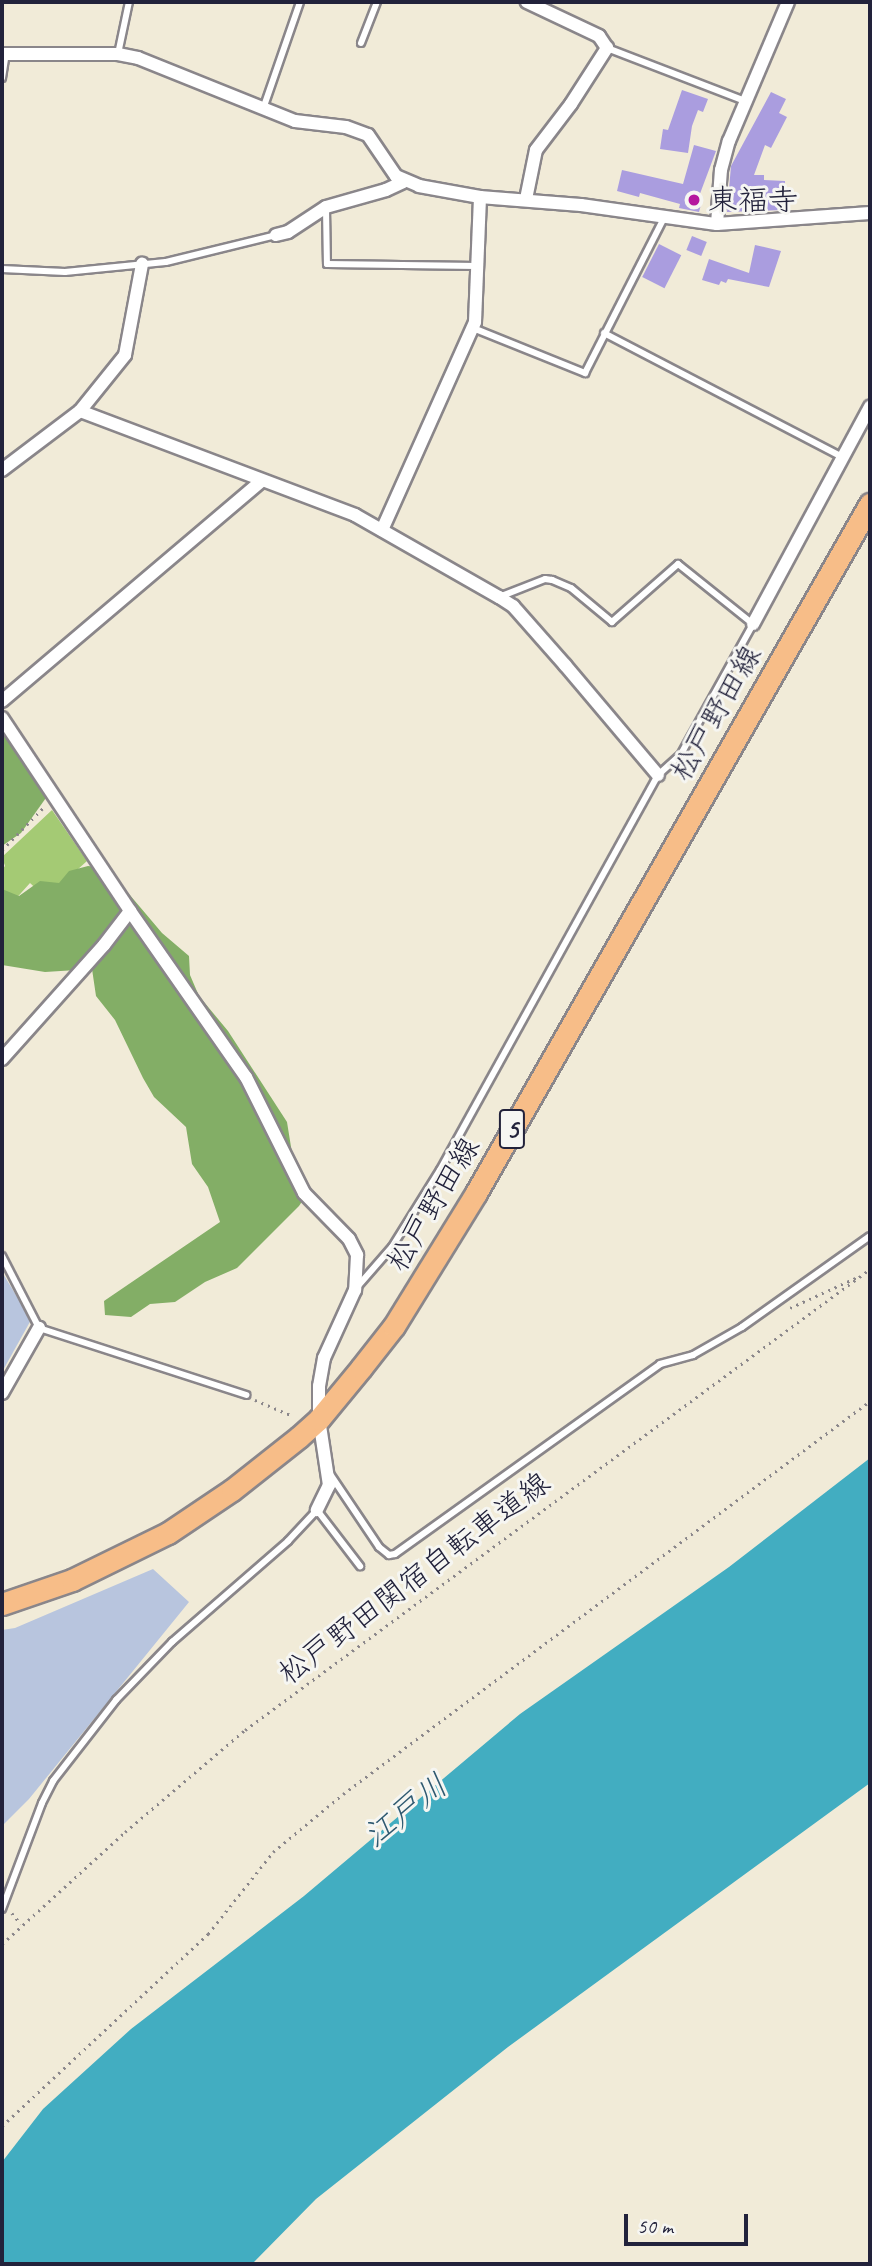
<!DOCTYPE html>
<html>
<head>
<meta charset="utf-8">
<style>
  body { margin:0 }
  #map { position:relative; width:872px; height:2266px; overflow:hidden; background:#f1ebd8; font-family:Caveat,"Klee One",sans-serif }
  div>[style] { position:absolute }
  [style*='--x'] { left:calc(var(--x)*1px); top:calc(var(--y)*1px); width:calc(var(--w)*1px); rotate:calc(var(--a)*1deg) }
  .industrial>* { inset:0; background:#b8c5de }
  .green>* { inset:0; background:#a4ca74 }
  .forest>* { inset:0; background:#83ae66 }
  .water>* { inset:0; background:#42adc1 }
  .building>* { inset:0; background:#aa9ddf; transform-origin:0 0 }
  .path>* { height:2.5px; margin-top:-1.25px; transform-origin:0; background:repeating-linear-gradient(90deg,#8a868a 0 2px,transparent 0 7px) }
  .roads { filter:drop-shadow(2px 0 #8a868a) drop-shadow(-2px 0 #8a868a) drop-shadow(0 2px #8a868a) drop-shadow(0 -2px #8a868a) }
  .lane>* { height:6px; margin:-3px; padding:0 3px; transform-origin:3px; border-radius:3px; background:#fff }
  .street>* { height:12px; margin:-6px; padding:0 6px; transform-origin:6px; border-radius:6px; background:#fff }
  .primary>* { height:21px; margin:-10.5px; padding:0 10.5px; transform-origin:10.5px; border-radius:10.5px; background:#f7bd88 }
  .dots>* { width:19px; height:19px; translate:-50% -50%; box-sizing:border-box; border:4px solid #f6f6f2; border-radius:50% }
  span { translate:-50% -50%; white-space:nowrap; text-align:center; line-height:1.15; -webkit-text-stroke:6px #f6f6f2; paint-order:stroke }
  .shield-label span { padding:2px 5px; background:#f6f6f2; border:2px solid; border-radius:5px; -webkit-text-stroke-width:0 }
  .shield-label { font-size:28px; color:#22223b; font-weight:700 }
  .poi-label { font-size:30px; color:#22223b }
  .left { translate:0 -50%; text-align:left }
  .street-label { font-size:30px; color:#22223b }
  .water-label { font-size:32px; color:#2f5a71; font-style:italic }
  .frame { position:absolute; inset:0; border:4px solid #22223b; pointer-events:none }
  .scale { position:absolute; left:624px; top:2214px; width:124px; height:32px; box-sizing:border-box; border:4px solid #22223b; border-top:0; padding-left:9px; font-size:21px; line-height:24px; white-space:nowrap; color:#22223b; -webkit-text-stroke:5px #f6f6f2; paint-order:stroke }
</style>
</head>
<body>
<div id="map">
  <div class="industrial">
    <div style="clip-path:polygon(2px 1272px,31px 1320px,2px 1372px)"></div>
    <div style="clip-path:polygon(153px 1569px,189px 1602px,29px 1799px,2px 1826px,2px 1630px,15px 1628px)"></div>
  </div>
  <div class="green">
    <div style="clip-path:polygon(52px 810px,87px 861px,46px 898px,30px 883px,13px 902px,2px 891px,2px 870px,5px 866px,2px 857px)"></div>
  </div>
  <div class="forest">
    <div style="clip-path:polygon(2px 726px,48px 795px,21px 833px,2px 846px)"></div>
    <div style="clip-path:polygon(88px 866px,107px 868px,162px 933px,189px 956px,190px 975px,199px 996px,228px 1031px,287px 1122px,292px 1153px,308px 1183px,307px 1194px,299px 1206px,237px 1268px,205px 1282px,175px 1302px,150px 1304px,131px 1317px,105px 1315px,104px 1301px,220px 1222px,208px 1187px,192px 1164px,186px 1127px,154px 1097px,143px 1078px,115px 1020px,96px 996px,92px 969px,45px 972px,2px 965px,2px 889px,19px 896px,40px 881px,59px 883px,69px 871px)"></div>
  </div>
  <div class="water">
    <div style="clip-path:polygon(870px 1458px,870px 1783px,508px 2047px,316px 2199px,252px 2264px,2px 2264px,2px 2162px,43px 2109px,131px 2029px,304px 1896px,520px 1714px,729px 1567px)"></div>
  </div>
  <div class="building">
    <div style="clip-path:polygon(682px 90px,708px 99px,703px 112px,698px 110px,692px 126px,688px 153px,660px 149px,663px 129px,668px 130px)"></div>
    <div style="clip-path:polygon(771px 92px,786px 99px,779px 113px,787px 117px,771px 148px,765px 145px,754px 175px,764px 175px,764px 180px,785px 181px,784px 210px,727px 212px,731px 166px)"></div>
    <div style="clip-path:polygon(694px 145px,716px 151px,698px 199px,702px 201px,699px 212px,679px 208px,680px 204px,640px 193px,639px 197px,617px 191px,622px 170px,683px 184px)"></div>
    <div style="left:692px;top:236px;width:16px;height:15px;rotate:22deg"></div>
    <div style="left:659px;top:244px;width:25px;height:37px;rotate:27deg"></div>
    <div style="clip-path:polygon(755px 245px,781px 251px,769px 287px,728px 279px,726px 283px,721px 281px,719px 285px,702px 280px,709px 259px,749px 273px)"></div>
  </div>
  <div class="path">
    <div style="--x:2;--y:850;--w:62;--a:-45.7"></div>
    <div style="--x:790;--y:1308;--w:77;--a:-24.6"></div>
    <div style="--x:255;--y:1400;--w:39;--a:23"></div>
    <div style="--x:12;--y:1913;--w:14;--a:51"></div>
    <div style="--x:2;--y:1944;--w:166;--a:-42.3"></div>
    <div style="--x:125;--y:1832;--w:157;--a:-40.4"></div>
    <div style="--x:245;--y:1730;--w:777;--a:-36.41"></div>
    <div style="--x:2;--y:2126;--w:282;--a:-43"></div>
    <div style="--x:208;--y:1934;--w:105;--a:-51.6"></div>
    <div style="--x:273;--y:1852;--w:91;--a:-39.6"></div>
    <div style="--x:343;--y:1794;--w:657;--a:-36.71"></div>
  </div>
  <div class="roads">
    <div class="lane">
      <div style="--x:361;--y:43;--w:44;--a:-68.7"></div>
      <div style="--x:607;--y:48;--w:148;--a:21"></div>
      <div style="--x:118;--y:54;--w:53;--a:-78.1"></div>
      <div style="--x:2;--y:78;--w:24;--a:-81"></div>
      <div style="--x:263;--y:109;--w:113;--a:-70.9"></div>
      <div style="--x:326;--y:209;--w:55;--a:89"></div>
      <div style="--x:327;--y:264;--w:150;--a:0.8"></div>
      <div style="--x:2;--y:269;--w:63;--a:2.7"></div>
      <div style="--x:65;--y:272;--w:101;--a:-5.7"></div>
      <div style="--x:166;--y:262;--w:113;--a:-13.8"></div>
      <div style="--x:473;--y:328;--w:121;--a:21.9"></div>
      <div style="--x:585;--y:373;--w:176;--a:-63"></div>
      <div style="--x:604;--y:333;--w:271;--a:27.5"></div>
      <div style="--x:2;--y:1256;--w:81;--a:62.8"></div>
      <div style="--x:39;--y:1328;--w:218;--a:17.9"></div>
      <div style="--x:358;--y:1286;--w:52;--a:-48.9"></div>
      <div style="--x:392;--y:1247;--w:91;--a:-58.1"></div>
      <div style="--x:440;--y:1170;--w:451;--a:-61.1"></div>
      <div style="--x:658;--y:775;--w:31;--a:-42"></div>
      <div style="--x:681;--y:754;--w:149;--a:-61"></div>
      <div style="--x:753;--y:624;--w:96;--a:-141.3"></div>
      <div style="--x:678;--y:564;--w:88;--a:138.7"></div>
      <div style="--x:612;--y:622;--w:53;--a:-140.3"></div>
      <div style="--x:571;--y:588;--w:21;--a:-157"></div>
      <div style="--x:552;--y:580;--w:7;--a:-172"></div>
      <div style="--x:545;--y:579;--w:49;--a:158.6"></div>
      <div style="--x:330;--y:1474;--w:88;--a:56.1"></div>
      <div style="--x:379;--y:1547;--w:13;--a:39"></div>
      <div style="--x:389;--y:1555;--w:6;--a:-9"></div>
      <div style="--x:395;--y:1554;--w:326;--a:-35.6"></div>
      <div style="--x:660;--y:1364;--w:34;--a:-15"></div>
      <div style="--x:693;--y:1355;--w:56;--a:-29.7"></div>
      <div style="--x:742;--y:1327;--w:157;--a:-35.4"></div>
      <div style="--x:2;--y:1909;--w:113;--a:-69.3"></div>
      <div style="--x:42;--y:1803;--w:25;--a:-63"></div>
      <div style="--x:53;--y:1781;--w:103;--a:-52.1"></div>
      <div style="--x:116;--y:1700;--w:81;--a:-46"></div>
      <div style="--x:172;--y:1642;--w:154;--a:-41"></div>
      <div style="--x:288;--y:1541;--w:42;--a:-46.9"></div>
      <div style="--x:317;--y:1510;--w:71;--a:52.5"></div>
    </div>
    <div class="street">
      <div style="--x:2;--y:54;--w:116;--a:0"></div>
      <div style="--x:118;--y:54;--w:20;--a:11"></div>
      <div style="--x:138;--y:58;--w:169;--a:21.9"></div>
      <div style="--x:295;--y:121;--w:51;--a:6.7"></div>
      <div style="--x:346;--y:127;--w:23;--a:20"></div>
      <div style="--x:368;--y:135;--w:50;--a:55.7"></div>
      <div style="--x:396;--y:176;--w:25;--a:23"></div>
      <div style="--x:419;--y:186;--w:62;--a:10.2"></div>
      <div style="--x:480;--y:197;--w:101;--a:4.5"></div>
      <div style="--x:581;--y:205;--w:137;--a:8"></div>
      <div style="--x:717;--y:224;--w:153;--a:-4.1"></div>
      <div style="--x:526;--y:199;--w:50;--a:-78.5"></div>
      <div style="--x:536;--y:150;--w:58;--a:-52.7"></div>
      <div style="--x:571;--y:104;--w:67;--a:-57.3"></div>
      <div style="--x:607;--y:48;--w:14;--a:-124"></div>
      <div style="--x:599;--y:36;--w:80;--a:-154.7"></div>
      <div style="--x:717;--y:224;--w:54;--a:-85.8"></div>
      <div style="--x:721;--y:170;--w:30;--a:-75"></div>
      <div style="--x:729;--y:141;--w:151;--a:-67"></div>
      <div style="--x:276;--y:235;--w:12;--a:-14"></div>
      <div style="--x:288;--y:232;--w:45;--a:-33.3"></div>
      <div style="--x:326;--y:207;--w:62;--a:-15.8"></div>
      <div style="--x:386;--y:190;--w:19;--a:-25"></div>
      <div style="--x:80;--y:411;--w:294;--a:20.7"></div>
      <div style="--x:355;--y:515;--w:166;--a:29.7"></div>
      <div style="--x:499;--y:597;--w:17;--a:33"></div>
      <div style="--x:513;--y:606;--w:79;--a:48.6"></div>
      <div style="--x:565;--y:665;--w:144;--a:49.8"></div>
      <div style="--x:2;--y:470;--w:98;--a:-37.1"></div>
      <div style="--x:80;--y:411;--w:72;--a:-51.2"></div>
      <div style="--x:125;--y:355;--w:93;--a:-79.4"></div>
      <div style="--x:382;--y:530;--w:228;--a:-65.9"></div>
      <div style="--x:475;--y:322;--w:125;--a:-87.7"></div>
      <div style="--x:753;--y:624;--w:247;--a:-61.7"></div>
      <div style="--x:2;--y:701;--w:338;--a:-40.3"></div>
      <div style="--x:2;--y:718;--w:232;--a:56.4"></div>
      <div style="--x:130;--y:911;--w:203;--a:55.1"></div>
      <div style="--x:246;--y:1077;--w:130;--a:63.4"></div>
      <div style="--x:304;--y:1193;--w:64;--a:45.6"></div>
      <div style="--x:349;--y:1239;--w:18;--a:63"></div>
      <div style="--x:357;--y:1255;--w:35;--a:93"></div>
      <div style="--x:355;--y:1290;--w:75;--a:114.5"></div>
      <div style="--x:324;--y:1358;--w:28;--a:100"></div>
      <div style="--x:319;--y:1386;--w:33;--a:90"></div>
      <div style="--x:319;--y:1419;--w:67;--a:81.4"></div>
      <div style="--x:329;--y:1485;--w:28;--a:116"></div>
      <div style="--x:2;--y:1059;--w:153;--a:-48.2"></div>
      <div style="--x:104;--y:945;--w:43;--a:-52.6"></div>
      <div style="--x:2;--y:1393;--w:75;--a:-60.4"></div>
    </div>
    <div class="primary">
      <div style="--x:2;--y:1604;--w:74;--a:-18.9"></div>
      <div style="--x:72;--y:1580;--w:107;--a:-26.1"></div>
      <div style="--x:168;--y:1533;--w:77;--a:-33.9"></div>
      <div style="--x:232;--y:1490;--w:85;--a:-38.3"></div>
      <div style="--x:299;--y:1437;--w:27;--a:-42"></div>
      <div style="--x:319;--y:1419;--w:66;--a:-50.5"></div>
      <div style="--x:361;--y:1368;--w:53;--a:-51.8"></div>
      <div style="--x:394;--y:1326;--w:156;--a:-58.3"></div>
      <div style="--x:476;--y:1193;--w:794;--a:-60.24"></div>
    </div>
  </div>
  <div class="dots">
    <div style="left:694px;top:200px;background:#b5179e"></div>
  </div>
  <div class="shield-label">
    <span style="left:512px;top:1129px">5</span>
  </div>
  <div class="poi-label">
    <span class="left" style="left:708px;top:200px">東福寺</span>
  </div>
  <div class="street-label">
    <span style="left:716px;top:713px;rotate:-60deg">松戸野田線</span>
    <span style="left:433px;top:1204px;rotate:-59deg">松戸野田線</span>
    <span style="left:414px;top:1578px;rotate:-37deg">松戸野田関宿自転車道線</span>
  </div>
  <div class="water-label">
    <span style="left:406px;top:1811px;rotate:-38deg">江戸川</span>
  </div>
  <div class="frame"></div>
  <div class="scale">50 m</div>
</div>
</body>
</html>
